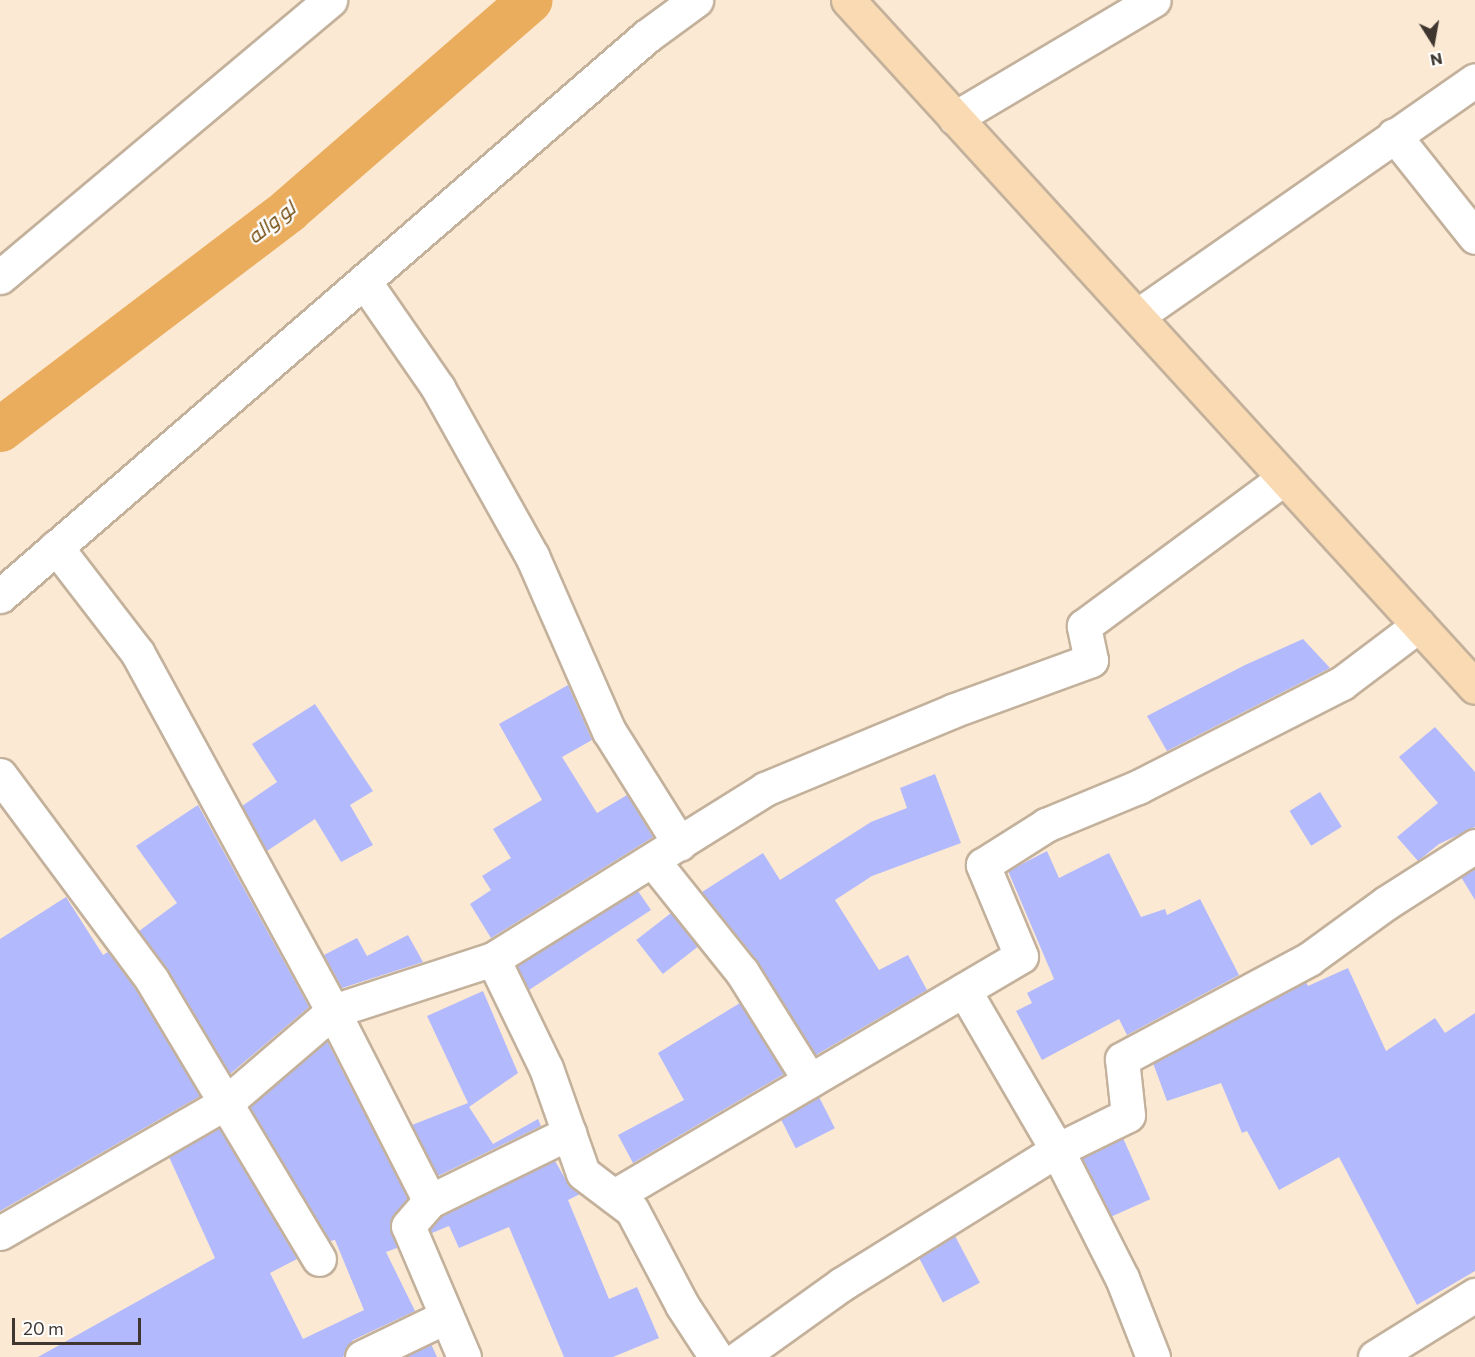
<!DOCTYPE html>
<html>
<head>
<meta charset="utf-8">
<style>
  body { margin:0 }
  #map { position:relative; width:1475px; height:1357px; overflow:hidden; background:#fce9d3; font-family:Commissioner,Cairo,sans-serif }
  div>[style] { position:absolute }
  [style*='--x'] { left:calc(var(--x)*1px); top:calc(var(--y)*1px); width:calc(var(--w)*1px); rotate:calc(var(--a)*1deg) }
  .canal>* { height:45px; margin:-22.5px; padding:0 22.5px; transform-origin:22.5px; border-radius:22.5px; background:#eaad5e }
  .building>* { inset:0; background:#b2b9fd; transform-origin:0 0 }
  .roads { filter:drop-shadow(2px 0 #c3b19c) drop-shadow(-2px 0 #c3b19c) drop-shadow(0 2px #c3b19c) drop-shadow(0 -2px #c3b19c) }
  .minor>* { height:33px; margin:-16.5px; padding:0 16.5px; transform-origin:16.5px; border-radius:16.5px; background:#fff }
  .major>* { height:33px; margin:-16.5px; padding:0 16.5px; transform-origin:16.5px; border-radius:16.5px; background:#fadab3 }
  span { translate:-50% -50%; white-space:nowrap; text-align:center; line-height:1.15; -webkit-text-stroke:4.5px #fff; paint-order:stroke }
  .water-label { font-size:20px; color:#71490b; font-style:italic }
  .north { position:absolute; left:1403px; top:12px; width:60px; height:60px; -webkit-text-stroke:4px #fff; paint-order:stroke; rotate:169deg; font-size:16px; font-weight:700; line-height:24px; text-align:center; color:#3f372f }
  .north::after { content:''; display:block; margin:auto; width:21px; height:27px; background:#3f372f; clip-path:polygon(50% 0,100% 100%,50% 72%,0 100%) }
  .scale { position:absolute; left:12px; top:1318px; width:129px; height:27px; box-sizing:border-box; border:3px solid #3f372f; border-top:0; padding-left:8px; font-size:18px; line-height:21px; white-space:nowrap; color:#3f372f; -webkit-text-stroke:4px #fff; paint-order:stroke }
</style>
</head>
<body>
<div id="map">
  <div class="canal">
    <div style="--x:0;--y:429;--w:362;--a:-37.2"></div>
    <div style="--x:288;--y:210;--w:320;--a:-41"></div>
  </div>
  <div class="building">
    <div style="clip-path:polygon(1303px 639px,1330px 668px,1167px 751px,1147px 716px,1245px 665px)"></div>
    <div style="clip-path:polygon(568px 685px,592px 740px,562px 757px,597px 813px,627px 795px,653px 837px,491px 938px,470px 904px,491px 890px,482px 876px,511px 858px,493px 829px,542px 800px,499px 724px)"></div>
    <div style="clip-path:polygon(315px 704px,373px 791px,350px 805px,373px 845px,341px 862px,315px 819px,267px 851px,242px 806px,277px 782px,252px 744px)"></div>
    <div style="clip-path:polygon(1435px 727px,1475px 772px,1475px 827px,1439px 844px,1418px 861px,1397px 837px,1438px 803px,1399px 757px)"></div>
    <div style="clip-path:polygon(935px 774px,961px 843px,872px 876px,835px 900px,879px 970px,908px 955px,927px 990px,816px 1055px,758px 962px,702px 892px,763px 853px,780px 880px,871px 822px,907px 808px,900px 788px)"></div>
    <div style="left:1320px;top:792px;width:41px;height:36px;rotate:58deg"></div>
    <div style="clip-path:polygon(198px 805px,309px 1007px,230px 1074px,168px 970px,139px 931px,177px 903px,136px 846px)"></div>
    <div style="clip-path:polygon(1047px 851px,1059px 878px,1109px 853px,1141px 917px,1165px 909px,1167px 915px,1200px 899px,1239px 975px,1127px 1035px,1119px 1019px,1042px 1060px,1016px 1011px,1032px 1003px,1027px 993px,1054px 979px,1008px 871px)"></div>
    <div style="clip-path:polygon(1475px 868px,1475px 900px,1461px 877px)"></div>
    <div style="clip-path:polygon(638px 891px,651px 910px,529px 990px,517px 966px)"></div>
    <div style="clip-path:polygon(66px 897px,103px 955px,108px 952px,136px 990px,200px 1096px,0 1211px,0 939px)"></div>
    <div style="left:671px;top:913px;width:43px;height:44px;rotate:52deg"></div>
    <div style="clip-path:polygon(408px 935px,423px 962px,342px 988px,324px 955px,357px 938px,367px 956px)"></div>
    <div style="clip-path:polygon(1348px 968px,1386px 1051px,1435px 1018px,1445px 1033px,1475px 1013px,1475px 1271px,1417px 1305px,1339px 1157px,1279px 1190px,1247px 1131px,1242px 1133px,1221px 1083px,1167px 1101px,1153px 1063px,1306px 982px,1308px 986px)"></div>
    <div style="clip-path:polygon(483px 991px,518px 1073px,469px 1107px,493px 1144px,538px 1119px,541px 1126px,438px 1176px,412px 1125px,468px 1103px,427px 1016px)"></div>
    <div style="clip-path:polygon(740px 1003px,784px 1074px,633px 1163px,618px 1135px,684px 1100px,658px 1053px)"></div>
    <div style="clip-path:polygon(327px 1041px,408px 1198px,390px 1222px,397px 1248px,386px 1252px,415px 1311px,353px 1340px,343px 1357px,38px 1357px,215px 1258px,169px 1157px,219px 1128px,297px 1259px,270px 1273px,303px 1339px,364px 1310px,335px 1240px,330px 1241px,250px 1107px)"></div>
    <div style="left:819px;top:1097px;width:35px;height:44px;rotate:63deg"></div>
    <div style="left:1123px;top:1138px;width:67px;height:46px;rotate:66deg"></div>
    <div style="clip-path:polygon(555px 1161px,566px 1180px,580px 1194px,568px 1200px,609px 1299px,637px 1287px,659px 1338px,613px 1357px,564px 1357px,509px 1227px,459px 1248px,449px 1226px,432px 1233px,430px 1230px,442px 1216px)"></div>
    <div style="left:955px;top:1236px;width:53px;height:42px;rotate:62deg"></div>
    <div style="clip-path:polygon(431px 1344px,437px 1357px,405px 1357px)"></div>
  </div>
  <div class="roads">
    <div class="minor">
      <div style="--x:955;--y:118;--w:231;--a:-30.7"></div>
      <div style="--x:1394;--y:135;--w:130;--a:51.5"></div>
      <div style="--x:0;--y:277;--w:431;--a:-40"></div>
      <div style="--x:364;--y:281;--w:130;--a:55.3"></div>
      <div style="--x:438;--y:388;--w:193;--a:60.8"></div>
      <div style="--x:532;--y:556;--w:191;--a:66.3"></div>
      <div style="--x:609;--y:731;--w:133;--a:57.9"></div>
      <div style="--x:1137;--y:316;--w:412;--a:-34.9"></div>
      <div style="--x:56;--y:547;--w:133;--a:52.4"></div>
      <div style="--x:137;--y:652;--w:409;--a:61.4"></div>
      <div style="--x:333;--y:1011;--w:213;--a:63"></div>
      <div style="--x:0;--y:596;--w:856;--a:-40.88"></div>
      <div style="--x:647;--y:36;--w:61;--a:-36.3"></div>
      <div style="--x:0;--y:775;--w:255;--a:53.4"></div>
      <div style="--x:152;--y:980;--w:325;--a:59.1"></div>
      <div style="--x:653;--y:861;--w:142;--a:51.3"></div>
      <div style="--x:742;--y:972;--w:128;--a:58"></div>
      <div style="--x:493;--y:959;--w:121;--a:64.1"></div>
      <div style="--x:546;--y:1068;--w:111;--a:70.6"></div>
      <div style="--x:583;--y:1173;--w:61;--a:37.1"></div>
      <div style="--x:632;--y:1210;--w:107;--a:62.2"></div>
      <div style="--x:682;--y:1305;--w:62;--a:56.8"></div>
      <div style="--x:964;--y:990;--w:185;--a:59.8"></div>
      <div style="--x:1057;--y:1150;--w:144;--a:63.1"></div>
      <div style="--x:1122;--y:1278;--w:85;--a:68.6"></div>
      <div style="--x:614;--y:1196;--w:472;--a:-30.5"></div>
      <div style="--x:1021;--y:956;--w:99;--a:-112.7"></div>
      <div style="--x:983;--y:865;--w:75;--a:-32.4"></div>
      <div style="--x:1046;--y:825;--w:100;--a:-22.4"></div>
      <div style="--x:1138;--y:787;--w:229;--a:-27"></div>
      <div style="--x:1342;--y:683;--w:96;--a:-37"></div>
      <div style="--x:0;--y:1233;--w:262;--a:-30"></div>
      <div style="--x:227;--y:1102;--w:140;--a:-40.6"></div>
      <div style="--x:333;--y:1011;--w:168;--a:-18"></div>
      <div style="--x:493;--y:959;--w:321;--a:-32"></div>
      <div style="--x:765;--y:789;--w:203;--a:-22.6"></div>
      <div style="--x:952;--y:711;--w:148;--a:-20.1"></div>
      <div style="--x:1091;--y:660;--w:35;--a:-102"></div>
      <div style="--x:1084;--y:626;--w:249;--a:-36.5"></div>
      <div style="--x:362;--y:1357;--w:92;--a:-25.7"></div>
      <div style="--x:464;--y:1357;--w:142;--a:-113.1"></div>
      <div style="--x:408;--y:1226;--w:33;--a:-49"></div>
      <div style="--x:430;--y:1201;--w:155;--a:-26.1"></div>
      <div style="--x:740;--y:1357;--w:125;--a:-35.6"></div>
      <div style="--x:842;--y:1284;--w:253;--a:-31.9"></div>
      <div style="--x:1057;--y:1150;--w:79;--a:-26.2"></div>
      <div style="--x:1128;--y:1115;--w:56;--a:-96.1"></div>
      <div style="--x:1122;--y:1059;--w:212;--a:-28.1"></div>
      <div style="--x:1309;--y:959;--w:95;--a:-36"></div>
      <div style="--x:1386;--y:903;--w:106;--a:-32.6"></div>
      <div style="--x:1375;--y:1357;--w:118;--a:-31.8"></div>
    </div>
    <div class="major">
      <div style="--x:848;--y:0;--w:930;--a:47.61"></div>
    </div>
  </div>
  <div class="water-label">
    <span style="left:271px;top:222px;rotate:-38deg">لو واله</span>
  </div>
  <div class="north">N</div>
  <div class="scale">20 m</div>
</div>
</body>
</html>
